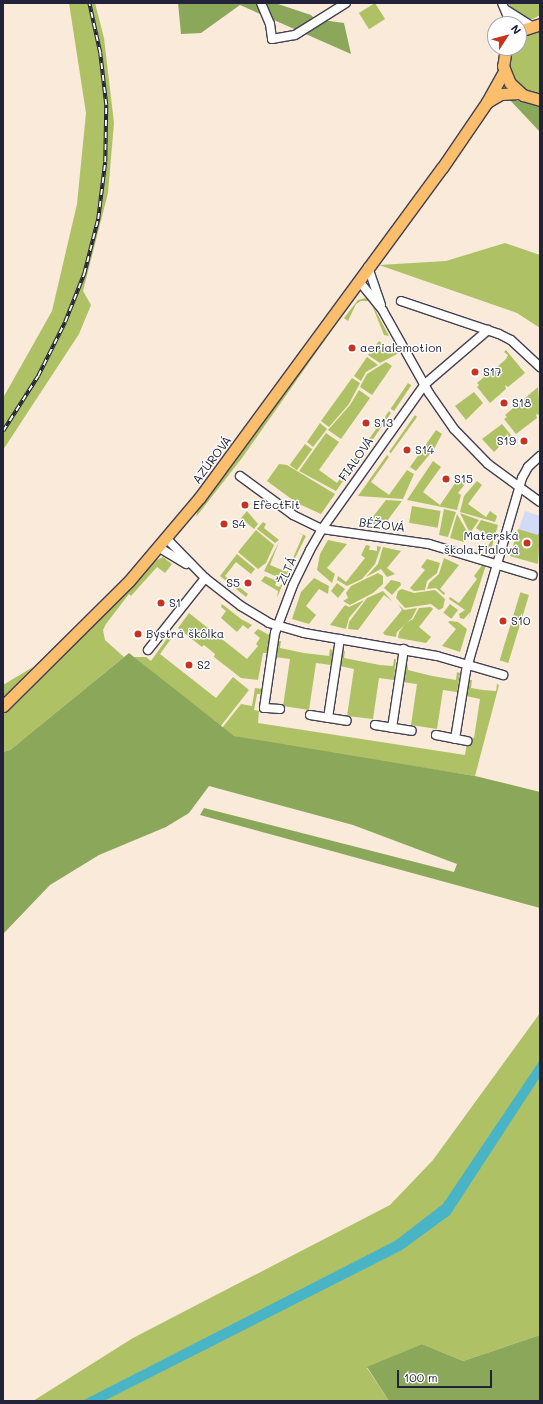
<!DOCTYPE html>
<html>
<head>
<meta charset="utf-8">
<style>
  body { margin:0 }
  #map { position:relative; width:543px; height:1404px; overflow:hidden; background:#f9ead9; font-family:Mali,sans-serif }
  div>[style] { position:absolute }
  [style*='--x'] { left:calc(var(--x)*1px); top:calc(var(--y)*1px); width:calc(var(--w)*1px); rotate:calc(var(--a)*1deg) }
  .built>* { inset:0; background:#d2d9f9 }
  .green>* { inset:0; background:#afc165; transform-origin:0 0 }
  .forest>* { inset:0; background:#8ba75a }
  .water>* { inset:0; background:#49b4c6 }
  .roads { filter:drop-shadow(1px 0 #424053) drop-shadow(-1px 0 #424053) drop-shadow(0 1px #424053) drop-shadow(0 -1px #424053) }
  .minor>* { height:8px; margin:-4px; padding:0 4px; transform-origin:4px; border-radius:4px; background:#fff }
  .major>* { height:11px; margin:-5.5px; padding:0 5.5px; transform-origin:5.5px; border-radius:5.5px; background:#fabe6d }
  .rail>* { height:3.5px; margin-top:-1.75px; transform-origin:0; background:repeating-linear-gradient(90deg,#fff 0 6px,#22223b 0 12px); box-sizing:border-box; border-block:1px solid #22223b }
  .dots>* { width:11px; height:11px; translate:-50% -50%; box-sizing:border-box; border:2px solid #fff; border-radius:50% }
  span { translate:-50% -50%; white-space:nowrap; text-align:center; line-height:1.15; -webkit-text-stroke:3px #fff; paint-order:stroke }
  .poi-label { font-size:12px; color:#22223b }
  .left { translate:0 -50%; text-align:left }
  .right { translate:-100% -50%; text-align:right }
  .street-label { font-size:12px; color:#22223b }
  .frame { position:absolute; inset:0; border:4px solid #22223b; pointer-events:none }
  .north { position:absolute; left:487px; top:16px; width:40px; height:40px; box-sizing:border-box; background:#fff; border:1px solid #a7a7b1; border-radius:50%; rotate:54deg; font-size:11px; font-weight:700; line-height:16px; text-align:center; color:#22223b }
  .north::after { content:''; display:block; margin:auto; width:14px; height:18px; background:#c8321e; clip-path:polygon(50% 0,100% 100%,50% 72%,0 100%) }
  .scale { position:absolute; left:397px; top:1370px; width:95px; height:18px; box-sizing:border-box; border:2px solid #22223b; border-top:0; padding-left:5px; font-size:12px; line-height:14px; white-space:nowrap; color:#22223b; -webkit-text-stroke:3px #fff; paint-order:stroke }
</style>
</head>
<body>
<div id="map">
  <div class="built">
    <div style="clip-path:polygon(525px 511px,540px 516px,538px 564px,510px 556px)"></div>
  </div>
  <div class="green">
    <div style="clip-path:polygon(69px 3px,95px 3px,104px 38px,114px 123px,108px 193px,83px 291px,91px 305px,79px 334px,3px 450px,3px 398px,52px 311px,77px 204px,86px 113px)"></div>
    <div style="left:375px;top:3px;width:19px;height:19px;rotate:58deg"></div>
    <div style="clip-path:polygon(508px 3px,540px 3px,540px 15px,533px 19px,525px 19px,514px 12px)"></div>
    <div style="clip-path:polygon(540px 28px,540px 95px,528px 93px,515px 83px,508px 67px,511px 48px,519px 48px,519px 37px)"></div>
    <div style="clip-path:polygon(505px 243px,540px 255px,540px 328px,517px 313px,379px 265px,446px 261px)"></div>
    <div style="clip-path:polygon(366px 298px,372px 304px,389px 336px,384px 335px,372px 305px,368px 301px,361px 301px,356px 304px,348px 321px,344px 318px,358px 300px)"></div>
    <div style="clip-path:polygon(327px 337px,242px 458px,196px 517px,198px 508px,307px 360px)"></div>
    <div style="clip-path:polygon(379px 341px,388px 349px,395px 346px,399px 353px,380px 363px,368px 355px)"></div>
    <div style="clip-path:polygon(506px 350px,525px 373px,508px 387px,505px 385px,506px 389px,490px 403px,477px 387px,479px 385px,477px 383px,495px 368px,499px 370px,497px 367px,506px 359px,508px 355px,504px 352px)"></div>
    <div style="clip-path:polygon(367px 357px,378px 365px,366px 372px,361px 381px,354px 376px)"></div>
    <div style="clip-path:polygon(386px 362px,392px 366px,372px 395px,360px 387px,367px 374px)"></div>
    <div style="clip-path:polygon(352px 378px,360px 383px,349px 404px,329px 427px,321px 421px)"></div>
    <div style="left:408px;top:383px;width:4px;height:31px;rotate:34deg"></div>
    <div style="clip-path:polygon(538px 387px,540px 415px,536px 414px,537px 418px,516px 434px,504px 419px,507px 417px,505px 415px,519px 403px,521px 406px,524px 399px)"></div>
    <div style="clip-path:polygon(359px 390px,370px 398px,341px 439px,328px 430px,350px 405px)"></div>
    <div style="clip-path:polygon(474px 392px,483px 403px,466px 420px,455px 406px)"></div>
    <div style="clip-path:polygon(389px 411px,391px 413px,367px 448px,364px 446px)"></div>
    <div style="clip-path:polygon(415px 415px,417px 417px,391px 453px,389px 452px)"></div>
    <div style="clip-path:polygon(320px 423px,327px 429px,313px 447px,307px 442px)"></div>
    <div style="clip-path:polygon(502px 424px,511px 435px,494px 452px,482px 439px)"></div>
    <div style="clip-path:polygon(436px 430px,442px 434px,434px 449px,416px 471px,410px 467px)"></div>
    <div style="clip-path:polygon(326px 433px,339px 442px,319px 470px,337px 483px,357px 455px,360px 457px,336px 491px,299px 471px)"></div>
    <div style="left:305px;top:444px;width:9px;height:26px;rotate:36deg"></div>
    <div style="clip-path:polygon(387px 455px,389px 457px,371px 482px,389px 495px,407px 470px,414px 474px,403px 499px,358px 496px)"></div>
    <div style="clip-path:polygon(433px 461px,441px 467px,423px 492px,440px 505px,458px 479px,465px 484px,458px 493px,461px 495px,457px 510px,407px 500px)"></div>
    <div style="clip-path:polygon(279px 464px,287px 465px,335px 494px,321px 514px,297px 503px,267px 481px)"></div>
    <div style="clip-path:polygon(477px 481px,482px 485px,468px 504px,486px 517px,490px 511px,497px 516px,495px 522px,460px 512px,464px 496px)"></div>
    <div style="clip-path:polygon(386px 500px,402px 501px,384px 525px,368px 523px)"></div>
    <div style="left:412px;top:506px;width:29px;height:17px;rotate:10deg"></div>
    <div style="clip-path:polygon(444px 509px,456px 512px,448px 537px,439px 535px)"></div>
    <div style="clip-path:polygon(247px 511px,258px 524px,254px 529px,241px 518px)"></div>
    <div style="clip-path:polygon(460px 513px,479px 520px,470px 533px)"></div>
    <div style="clip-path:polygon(457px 514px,469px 535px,464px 542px,450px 538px)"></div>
    <div style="clip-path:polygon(481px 520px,498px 525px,491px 550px,486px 549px,492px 539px,476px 528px)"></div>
    <div style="clip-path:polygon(263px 522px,266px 524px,264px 528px,279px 540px,275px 543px,257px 529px)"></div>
    <div style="clip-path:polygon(518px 529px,538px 535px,540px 530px,538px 564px,510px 556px)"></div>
    <div style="clip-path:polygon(256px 530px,274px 545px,266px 563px,258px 569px,238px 552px)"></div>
    <div style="clip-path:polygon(296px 531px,306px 536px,284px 580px,264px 571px,279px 542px,270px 565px,287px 572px,303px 535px)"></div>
    <div style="clip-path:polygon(328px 540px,347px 544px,327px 568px,335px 574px,332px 583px,317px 570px,320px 554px)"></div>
    <div style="clip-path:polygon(366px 545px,370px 546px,369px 550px,372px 550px,377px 551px,377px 546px,381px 547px,375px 564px,362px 579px,347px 586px,337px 580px,338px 576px,346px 582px,365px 558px,361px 555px)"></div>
    <div style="clip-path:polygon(383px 547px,401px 551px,387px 568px,395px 574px,387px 577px,381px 569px,366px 577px,378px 564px)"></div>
    <div style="clip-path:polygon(237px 554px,255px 569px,251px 574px,236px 562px,225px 576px,248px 594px,246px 597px,220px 576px)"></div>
    <div style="clip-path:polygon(163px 557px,172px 564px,165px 573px,157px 567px,131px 596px,129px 594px,106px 624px,103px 630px,105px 640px,124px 657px,10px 750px,3px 752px,3px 711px,155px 561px)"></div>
    <div style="clip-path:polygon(444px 558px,459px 565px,440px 589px,445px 593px,444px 595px,436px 588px,427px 589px,429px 583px,439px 574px)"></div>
    <div style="clip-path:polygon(427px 559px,440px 563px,437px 573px,427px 581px,425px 590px,414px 591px,410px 588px,425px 570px,421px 567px)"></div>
    <div style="clip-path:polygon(483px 564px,486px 565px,468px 620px,470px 612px,464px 619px,460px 618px,459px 614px,465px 610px,449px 599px,450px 597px,459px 603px,477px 579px,474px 576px)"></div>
    <div style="clip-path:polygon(378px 573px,383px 576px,383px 584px,373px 593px,350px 605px,343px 601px,348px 598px,346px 593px,351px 586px)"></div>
    <div style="clip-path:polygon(265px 576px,277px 581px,275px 585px,279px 587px,283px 583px,277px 598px,278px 591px,261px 581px)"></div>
    <div style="clip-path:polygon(314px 578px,329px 586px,328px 594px,319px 589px,306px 606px,316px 615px,309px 624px,292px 619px,301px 592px)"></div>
    <div style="clip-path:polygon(391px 580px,400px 582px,401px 585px,392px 595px,384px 588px)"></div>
    <div style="clip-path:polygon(337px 583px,345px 589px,338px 598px,331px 591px)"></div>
    <div style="clip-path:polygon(402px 589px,414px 593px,435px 590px,445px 599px,443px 608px,439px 610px,431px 604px,405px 608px,396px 598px,398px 591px)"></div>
    <div style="clip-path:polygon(383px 591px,392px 601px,384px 595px,358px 630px,348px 629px,349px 622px,367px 598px)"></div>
    <div style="left:529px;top:595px;width:71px;height:9px;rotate:107deg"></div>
    <div style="clip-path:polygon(364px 600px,349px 618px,346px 629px,330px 625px,345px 605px,349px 607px)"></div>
    <div style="clip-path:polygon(222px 604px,241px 619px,252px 625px,248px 629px,243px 625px,237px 632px,221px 618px,226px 611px,221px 607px)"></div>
    <div style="clip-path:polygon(398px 604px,404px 610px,417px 608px,412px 618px,397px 632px,396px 637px,385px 635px,383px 633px,402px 610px)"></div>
    <div style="left:450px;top:604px;width:10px;height:11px;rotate:37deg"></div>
    <div style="clip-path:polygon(431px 607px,433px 609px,419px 627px,431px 637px,426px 643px,398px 638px,399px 632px,406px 623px,413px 619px,419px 608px)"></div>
    <div style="clip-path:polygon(189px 613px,247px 659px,258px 646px,256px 644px,260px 638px,254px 633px,258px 629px,271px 636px,268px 653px,263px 653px,258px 680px,241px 678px,214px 657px,215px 654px,204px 645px,202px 647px,178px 628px)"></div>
    <div style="clip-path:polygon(450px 621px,458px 622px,467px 629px,460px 652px,442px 646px,456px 629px,448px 622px)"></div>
    <div style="clip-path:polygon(168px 637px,171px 639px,160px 654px,216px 698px,233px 677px,249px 690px,220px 727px,134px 657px,146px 657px,151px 661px)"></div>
    <div style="clip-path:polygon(279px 641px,281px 641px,280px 648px,304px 653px,329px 656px,330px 649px,333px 650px,331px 665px,316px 663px,309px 710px,283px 706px,290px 659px,275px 657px)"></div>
    <div style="clip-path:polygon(342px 651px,345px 651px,344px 658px,380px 665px,393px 666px,394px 659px,396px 659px,394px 680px,379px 678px,373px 719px,347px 716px,354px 669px,339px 666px)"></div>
    <div style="clip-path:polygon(407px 662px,408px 670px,432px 676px,456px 680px,457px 672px,460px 673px,457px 692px,443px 690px,437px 729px,411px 725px,417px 684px,402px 682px)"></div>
    <div style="clip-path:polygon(33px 667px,11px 690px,3px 699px,3px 685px)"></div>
    <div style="clip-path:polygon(469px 680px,472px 680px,471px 688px,483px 690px,496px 691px,497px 684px,499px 685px,475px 776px,254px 741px,234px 736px,222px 728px,241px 704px,252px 706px,255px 688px,262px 689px,261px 694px,257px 694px,254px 710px,259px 711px,258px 723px,465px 755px,468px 737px,474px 738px,480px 699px,466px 696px)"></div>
    <div style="clip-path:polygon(540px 1013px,540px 1335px,463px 1361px,422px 1344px,367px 1368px,389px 1401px,33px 1401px,133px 1338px,390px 1205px,433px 1160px)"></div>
  </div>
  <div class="forest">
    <div style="clip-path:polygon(178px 3px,275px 3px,311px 15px,315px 19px,344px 23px,351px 54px,240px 5px,201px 33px,181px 34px)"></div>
    <div style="clip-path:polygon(509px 99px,540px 106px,540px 132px)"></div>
    <div style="clip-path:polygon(129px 653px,234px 736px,475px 776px,540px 792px,540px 908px,200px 815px,204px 808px,454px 872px,457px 864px,353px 825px,209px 786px,189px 813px,166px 827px,99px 855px,50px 885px,3px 934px,3px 752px,10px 750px)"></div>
    <div style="clip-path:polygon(540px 1335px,540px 1401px,389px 1401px,367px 1367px,422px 1344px,463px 1361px)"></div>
  </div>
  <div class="water">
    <div style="clip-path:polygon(540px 1060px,540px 1077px,450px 1215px,402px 1250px,104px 1401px,82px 1401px,395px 1241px,443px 1204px)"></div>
  </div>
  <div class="roads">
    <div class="minor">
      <div style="--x:261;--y:3;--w:23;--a:67"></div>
      <div style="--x:270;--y:24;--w:15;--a:82"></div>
      <div style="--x:272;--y:39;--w:23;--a:-10"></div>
      <div style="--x:295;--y:35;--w:60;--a:-32.1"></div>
      <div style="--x:502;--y:3;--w:23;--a:67"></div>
      <div style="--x:506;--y:10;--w:28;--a:32"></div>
      <div style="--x:368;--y:267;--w:40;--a:71.1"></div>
      <div style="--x:359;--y:281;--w:38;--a:51"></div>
      <div style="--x:383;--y:311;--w:94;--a:60.7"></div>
      <div style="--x:429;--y:393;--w:44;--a:55.2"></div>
      <div style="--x:454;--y:429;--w:49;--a:45.8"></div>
      <div style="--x:488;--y:464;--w:64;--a:36.2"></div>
      <div style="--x:401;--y:301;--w:103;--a:18.6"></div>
      <div style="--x:499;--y:334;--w:13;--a:27"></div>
      <div style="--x:511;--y:340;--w:40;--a:43"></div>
      <div style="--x:240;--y:476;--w:66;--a:36.3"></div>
      <div style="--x:293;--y:515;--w:32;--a:26"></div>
      <div style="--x:322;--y:529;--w:108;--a:8"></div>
      <div style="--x:429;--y:544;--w:108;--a:16.8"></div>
      <div style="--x:166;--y:538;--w:56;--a:45.7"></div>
      <div style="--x:205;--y:578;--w:46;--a:37.9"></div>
      <div style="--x:241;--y:606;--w:33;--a:31"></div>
      <div style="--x:269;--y:623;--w:36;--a:16"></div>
      <div style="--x:304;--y:633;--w:135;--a:9.8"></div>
      <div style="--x:437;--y:656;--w:69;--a:16.1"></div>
      <div style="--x:158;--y:547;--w:33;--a:31"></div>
      <div style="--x:148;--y:650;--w:92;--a:-51.6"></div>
      <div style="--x:280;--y:709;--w:16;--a:-176"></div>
      <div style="--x:264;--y:708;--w:76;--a:-81.7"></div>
      <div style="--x:275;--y:633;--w:51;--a:-69.4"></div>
      <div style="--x:293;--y:585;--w:39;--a:-64"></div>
      <div style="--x:310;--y:550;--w:24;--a:-60"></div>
      <div style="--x:322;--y:529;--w:178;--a:-54.6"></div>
      <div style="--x:425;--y:384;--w:83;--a:-40.6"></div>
      <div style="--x:310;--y:715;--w:37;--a:9"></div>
      <div style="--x:328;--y:718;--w:80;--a:-81.4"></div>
      <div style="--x:375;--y:725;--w:37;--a:9"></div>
      <div style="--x:392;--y:728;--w:80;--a:-81.4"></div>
      <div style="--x:436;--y:735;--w:32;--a:11"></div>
      <div style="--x:455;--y:739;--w:69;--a:-80.8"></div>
      <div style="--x:466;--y:671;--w:201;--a:-73.8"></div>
      <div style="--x:522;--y:478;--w:13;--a:-61"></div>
      <div style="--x:528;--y:467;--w:16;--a:-43"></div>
    </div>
    <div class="major">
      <div style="--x:519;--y:31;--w:22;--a:-18"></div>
      <div style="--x:506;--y:48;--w:18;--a:99"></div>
      <div style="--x:503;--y:66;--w:18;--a:68"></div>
      <div style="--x:510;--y:83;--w:18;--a:43"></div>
      <div style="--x:523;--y:95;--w:18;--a:16"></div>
      <div style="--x:487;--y:102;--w:16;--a:-30"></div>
      <div style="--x:501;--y:94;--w:19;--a:-3"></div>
      <div style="--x:3;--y:706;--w:177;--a:-44.8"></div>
      <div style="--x:129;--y:581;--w:110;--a:-49.8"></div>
      <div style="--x:200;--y:497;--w:408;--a:-53.7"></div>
      <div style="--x:442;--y:168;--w:80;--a:-55.7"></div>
      <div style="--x:487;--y:102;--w:35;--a:-61"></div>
    </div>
  </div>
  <div class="rail">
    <div style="--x:3;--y:431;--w:65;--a:-57.5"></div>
    <div style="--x:38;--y:376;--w:60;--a:-63.4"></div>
    <div style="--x:65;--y:322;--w:52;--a:-68.4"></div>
    <div style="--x:84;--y:274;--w:57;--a:-75.7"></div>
    <div style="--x:98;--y:219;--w:57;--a:-83"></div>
    <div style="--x:105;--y:162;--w:57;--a:-89"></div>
    <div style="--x:106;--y:105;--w:52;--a:-96.6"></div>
    <div style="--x:100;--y:53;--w:51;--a:-102.4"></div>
  </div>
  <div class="dots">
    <div style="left:352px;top:348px;background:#c8321e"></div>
    <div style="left:475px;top:372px;background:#c8321e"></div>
    <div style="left:504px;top:403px;background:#c8321e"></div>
    <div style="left:366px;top:423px;background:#c8321e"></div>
    <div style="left:524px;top:441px;background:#c8321e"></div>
    <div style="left:407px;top:450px;background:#c8321e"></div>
    <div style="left:446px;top:479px;background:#c8321e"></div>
    <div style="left:245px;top:505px;background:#c8321e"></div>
    <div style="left:224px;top:524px;background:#c8321e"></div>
    <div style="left:527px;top:543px;background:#c8321e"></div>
    <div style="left:248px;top:583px;background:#c8321e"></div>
    <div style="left:161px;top:603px;background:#c8321e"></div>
    <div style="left:503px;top:621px;background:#c8321e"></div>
    <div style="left:138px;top:634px;background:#c8321e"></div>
    <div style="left:189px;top:665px;background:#c8321e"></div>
  </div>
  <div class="poi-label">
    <span class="left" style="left:360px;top:348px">aerialemotion</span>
    <span class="left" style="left:483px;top:372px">S17</span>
    <span class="left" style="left:512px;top:403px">S18</span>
    <span class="left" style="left:374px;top:423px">S13</span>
    <span class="right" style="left:516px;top:441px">S19</span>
    <span class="left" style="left:415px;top:450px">S14</span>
    <span class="left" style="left:454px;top:479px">S15</span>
    <span class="left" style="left:253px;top:505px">EfectFit</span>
    <span class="left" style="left:232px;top:524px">S4</span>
    <span class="right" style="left:519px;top:543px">Materská<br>škola Fialová</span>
    <span class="right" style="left:240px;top:583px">S5</span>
    <span class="left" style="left:169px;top:603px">S1</span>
    <span class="left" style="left:511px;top:621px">S10</span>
    <span class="left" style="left:146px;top:634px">Bystrá škôlka</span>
    <span class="left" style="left:197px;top:665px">S2</span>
  </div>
  <div class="street-label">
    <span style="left:356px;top:459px;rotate:-55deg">FIALOVÁ</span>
    <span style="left:212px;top:460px;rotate:-53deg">AZÚROVÁ</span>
    <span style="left:382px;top:525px;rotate:7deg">BÉŽOVÁ</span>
    <span style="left:287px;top:571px;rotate:-66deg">ŽLTÁ</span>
  </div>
  <div class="frame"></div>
  <div class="north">N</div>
  <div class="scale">100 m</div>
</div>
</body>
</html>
